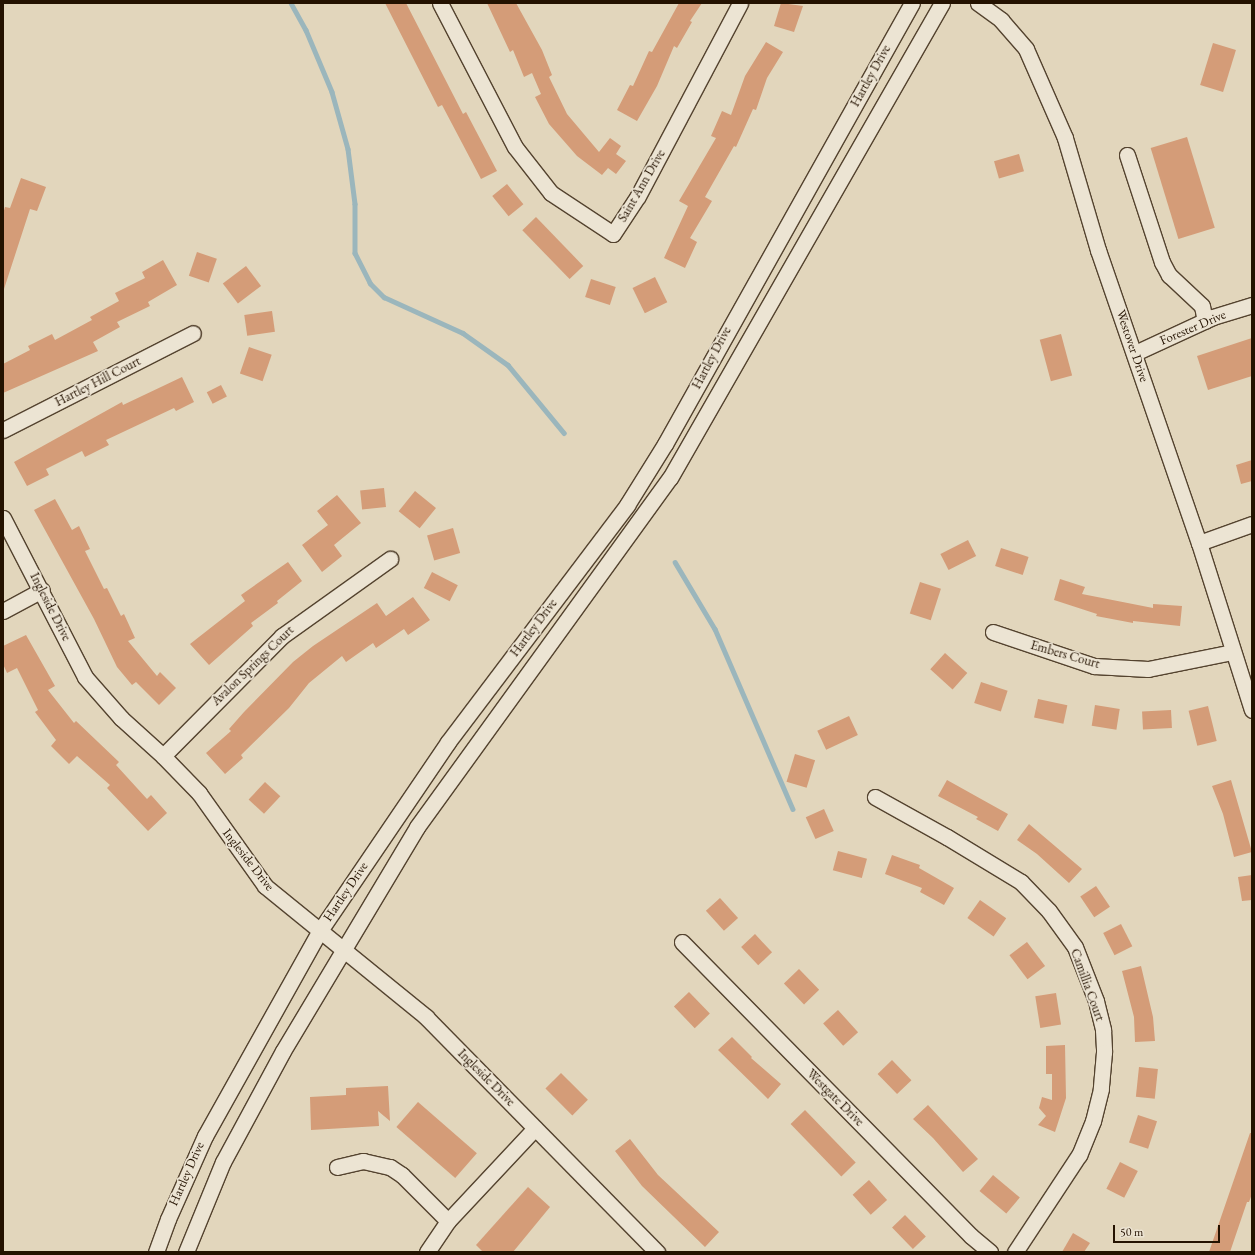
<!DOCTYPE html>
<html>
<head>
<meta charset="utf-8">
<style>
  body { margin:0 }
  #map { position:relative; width:1255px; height:1255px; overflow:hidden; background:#e2d6bc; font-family:"EB Garamond",serif }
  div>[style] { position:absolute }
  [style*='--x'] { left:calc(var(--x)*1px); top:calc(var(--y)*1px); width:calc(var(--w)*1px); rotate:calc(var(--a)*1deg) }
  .stream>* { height:4.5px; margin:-2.25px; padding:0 2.25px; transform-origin:2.25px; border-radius:2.25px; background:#9bb6bc }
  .building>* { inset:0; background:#d49c78; transform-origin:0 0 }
  .roads { filter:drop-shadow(1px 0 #54432f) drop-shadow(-1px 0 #54432f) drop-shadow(0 1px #54432f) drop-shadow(0 -1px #54432f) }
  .minor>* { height:15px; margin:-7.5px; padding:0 7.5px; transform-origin:7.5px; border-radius:7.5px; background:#ece4d3 }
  span { translate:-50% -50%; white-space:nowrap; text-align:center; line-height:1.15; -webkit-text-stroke:3.5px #ece4d3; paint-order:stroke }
  .street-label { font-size:13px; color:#241200 }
  .frame { position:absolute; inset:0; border:4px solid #241200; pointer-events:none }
  .scale { position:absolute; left:1113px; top:1225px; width:107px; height:18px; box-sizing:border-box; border:2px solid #241200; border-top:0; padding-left:5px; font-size:12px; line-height:14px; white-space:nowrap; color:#241200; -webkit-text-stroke:3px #ece4d3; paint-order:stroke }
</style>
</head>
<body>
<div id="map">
  <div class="stream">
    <div style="--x:291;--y:3;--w:31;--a:61"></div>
    <div style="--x:306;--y:30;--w:67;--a:67.2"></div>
    <div style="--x:332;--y:92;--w:59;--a:74.3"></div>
    <div style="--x:348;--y:149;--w:55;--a:82.7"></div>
    <div style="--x:355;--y:204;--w:49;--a:90"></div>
    <div style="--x:355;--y:253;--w:34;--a:63"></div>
    <div style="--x:370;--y:283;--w:20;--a:45"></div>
    <div style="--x:384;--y:297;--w:87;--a:24.5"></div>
    <div style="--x:463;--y:333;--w:55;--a:35.4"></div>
    <div style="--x:508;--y:365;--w:88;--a:50.5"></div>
    <div style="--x:675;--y:562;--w:78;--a:59.2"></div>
    <div style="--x:715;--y:629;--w:196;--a:66.6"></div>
  </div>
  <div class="building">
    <div style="clip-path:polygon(385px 3px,406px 3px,463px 114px,466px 112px,497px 171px,481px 179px,442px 105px,438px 107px)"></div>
    <div style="clip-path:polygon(487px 3px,516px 3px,542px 50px,552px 75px,549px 77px,567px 114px,599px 152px,610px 138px,621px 146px,616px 154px,626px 161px,616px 174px,608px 168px,602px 175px,577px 156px,549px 124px,535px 97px,541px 94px,532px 73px,524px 77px,513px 50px,510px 52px)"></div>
    <div style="clip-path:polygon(679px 3px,702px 3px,690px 21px,692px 22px,677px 48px,674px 46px,657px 86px,637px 121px,617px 110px,630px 85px,633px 86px,649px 51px,652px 52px)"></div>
    <div style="clip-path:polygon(781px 3px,803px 6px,794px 32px,774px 26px)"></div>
    <div style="clip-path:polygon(766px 42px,783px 52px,767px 78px,756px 110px,753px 109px,736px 147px,734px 146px,705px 197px,712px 201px,690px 238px,697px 242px,685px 268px,664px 258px,688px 206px,679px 201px,716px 138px,711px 136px,722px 111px,731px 115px,745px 76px)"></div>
    <div style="left:1213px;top:43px;width:24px;height:44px;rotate:17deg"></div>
    <div style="left:1187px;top:137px;width:95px;height:38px;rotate:73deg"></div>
    <div style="left:1019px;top:154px;width:18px;height:26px;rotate:74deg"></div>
    <div style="clip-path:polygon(21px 178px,46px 187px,37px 211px,30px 209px,4px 289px,3px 214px,5px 207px,10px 208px)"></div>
    <div style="left:507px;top:184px;width:26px;height:19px;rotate:51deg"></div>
    <div style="left:536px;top:217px;width:68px;height:19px;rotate:46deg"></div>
    <div style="left:197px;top:252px;width:21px;height:25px;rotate:19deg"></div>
    <div style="clip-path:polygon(163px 260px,177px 285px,148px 302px,150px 306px,117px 322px,120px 327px,93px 342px,98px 351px,3px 393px,3px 364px,30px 350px,28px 346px,52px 334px,55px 340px,92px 320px,90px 317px,119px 301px,115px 293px,145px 278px,142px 272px)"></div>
    <div style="left:246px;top:266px;width:25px;height:29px;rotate:53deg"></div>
    <div style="left:655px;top:277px;width:28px;height:25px;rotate:64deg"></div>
    <div style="left:591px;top:279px;width:26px;height:19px;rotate:18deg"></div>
    <div style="left:272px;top:311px;width:21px;height:28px;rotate:82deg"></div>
    <div style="left:1061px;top:334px;width:43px;height:22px;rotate:75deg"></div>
    <div style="clip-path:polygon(1252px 338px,1252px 376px,1208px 390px,1197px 356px)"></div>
    <div style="left:249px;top:347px;width:24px;height:28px;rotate:19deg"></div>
    <div style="clip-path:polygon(182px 377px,194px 402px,176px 411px,174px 408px,106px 440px,109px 445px,85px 457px,82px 451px,46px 469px,49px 475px,27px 486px,14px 462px,122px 402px,123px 405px)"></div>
    <div style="left:221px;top:385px;width:13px;height:16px;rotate:63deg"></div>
    <div style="clip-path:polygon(1252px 460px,1252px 481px,1241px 484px,1236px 465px)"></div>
    <div style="left:384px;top:488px;width:19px;height:24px;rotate:84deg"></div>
    <div style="left:415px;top:491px;width:27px;height:26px;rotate:39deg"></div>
    <div style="clip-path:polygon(337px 495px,361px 523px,334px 545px,342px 556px,322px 572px,302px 545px,328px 525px,317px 511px)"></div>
    <div style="clip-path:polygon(55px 499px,72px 530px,79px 526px,90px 549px,85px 551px,104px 589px,107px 588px,121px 616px,124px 614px,135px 638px,128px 641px,157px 676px,160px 672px,176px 688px,159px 705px,136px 682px,132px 685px,117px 667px,94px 619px,34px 510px)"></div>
    <div style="left:453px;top:528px;width:26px;height:27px;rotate:74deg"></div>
    <div style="left:968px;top:540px;width:18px;height:31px;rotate:63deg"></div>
    <div style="left:1001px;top:548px;width:29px;height:19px;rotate:18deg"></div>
    <div style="clip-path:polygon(288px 562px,302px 581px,277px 601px,278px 603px,251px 623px,253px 626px,209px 665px,190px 644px,245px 601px,241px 595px)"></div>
    <div style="left:432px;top:572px;width:29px;height:18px;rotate:27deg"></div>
    <div style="clip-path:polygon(1060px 579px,1085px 587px,1082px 594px,1153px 608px,1153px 604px,1182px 606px,1180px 626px,1133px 621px,1133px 623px,1096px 616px,1097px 614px,1054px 600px)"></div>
    <div style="left:920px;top:582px;width:22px;height:33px;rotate:18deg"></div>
    <div style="clip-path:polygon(413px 597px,430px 620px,408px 635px,404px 629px,376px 648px,373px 643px,346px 662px,342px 656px,309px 683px,289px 708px,241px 755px,243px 758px,225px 774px,206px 753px,231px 731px,229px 729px,244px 712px,293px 662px,313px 646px,377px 603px,386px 616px)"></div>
    <div style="clip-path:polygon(26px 635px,55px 686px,48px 690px,74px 723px,76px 721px,119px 762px,116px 765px,147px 799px,151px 795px,167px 813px,148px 831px,107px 788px,110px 785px,77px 756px,69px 764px,51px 746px,56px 740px,35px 712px,38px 710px,17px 668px,7px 673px,3px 664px,3px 646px)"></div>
    <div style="left:945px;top:653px;width:30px;height:22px;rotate:42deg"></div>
    <div style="left:981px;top:682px;width:28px;height:22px;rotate:18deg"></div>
    <div style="left:1038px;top:699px;width:30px;height:19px;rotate:12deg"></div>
    <div style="left:1095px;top:705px;width:25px;height:21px;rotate:9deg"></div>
    <div style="left:1208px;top:706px;width:36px;height:20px;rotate:76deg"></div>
    <div style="left:1171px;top:710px;width:18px;height:29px;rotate:87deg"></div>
    <div style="left:849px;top:716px;width:21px;height:35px;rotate:65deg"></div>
    <div style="left:795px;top:754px;width:21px;height:29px;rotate:17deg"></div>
    <div style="clip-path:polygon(947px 780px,1008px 814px,998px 831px,976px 819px,978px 817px,938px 796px)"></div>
    <div style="clip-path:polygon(1231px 780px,1252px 852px,1234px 857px,1223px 814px,1212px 786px)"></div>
    <div style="left:265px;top:782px;width:21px;height:24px;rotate:43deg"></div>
    <div style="left:824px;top:809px;width:24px;height:20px;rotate:66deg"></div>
    <div style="clip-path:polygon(1029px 824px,1082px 869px,1069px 883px,1037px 854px,1017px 840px)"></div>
    <div style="left:838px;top:851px;width:30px;height:20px;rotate:15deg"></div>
    <div style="clip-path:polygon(892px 855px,920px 865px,919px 868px,954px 888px,944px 905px,920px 892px,922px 888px,885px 874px)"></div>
    <div style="clip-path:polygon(1252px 875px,1252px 900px,1242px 901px,1238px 877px)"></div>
    <div style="left:1096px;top:886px;width:25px;height:19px;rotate:56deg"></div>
    <div style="left:720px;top:898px;width:27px;height:19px;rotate:48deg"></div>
    <div style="left:980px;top:900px;width:32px;height:22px;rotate:35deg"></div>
    <div style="left:1121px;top:924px;width:25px;height:20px;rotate:63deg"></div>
    <div style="left:755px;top:934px;width:25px;height:19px;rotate:47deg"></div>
    <div style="left:1027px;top:942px;width:30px;height:22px;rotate:53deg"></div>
    <div style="clip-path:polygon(1141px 966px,1153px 1017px,1155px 1041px,1135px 1042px,1134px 1017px,1122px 971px)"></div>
    <div style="left:799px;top:969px;width:29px;height:21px;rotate:46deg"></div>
    <div style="left:689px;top:992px;width:30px;height:21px;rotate:46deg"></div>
    <div style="left:1056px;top:993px;width:32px;height:21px;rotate:81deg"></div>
    <div style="left:838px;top:1010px;width:30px;height:20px;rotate:48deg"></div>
    <div style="clip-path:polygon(732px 1037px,752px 1057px,751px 1058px,781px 1084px,768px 1099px,718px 1050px)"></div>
    <div style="clip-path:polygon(1065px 1045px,1066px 1098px,1055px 1132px,1038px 1125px,1046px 1116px,1039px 1108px,1042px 1097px,1052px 1100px,1052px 1074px,1046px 1074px,1046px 1046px)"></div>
    <div style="left:892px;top:1060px;width:28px;height:20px;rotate:46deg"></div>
    <div style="left:1139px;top:1067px;width:19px;height:30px;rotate:6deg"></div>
    <div style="left:561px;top:1073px;width:38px;height:22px;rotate:45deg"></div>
    <div style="clip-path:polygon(388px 1086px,390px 1121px,378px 1111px,379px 1126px,311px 1130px,310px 1097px,346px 1095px,346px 1088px)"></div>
    <div style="left:418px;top:1102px;width:78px;height:33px;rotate:41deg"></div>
    <div style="clip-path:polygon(928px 1105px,978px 1159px,963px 1172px,933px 1138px,913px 1119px)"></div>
    <div style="left:805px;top:1110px;width:73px;height:20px;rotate:46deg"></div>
    <div style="left:1138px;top:1115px;width:20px;height:29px;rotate:18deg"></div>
    <div style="clip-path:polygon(1250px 1133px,1252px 1133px,1252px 1194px,1249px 1202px,1247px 1202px,1230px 1252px,1209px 1252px)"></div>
    <div style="clip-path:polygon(630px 1139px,658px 1175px,719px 1232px,705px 1247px,642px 1186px,615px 1151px)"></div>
    <div style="left:1120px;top:1162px;width:20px;height:30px;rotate:27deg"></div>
    <div style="left:993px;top:1175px;width:35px;height:21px;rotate:40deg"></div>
    <div style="left:869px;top:1180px;width:27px;height:22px;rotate:48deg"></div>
    <div style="clip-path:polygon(528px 1187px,550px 1207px,513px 1252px,483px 1252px,476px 1245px)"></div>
    <div style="left:905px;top:1215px;width:30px;height:18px;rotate:46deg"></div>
    <div style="clip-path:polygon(1073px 1233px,1090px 1243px,1084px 1252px,1062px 1252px)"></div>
  </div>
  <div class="roads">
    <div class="minor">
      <div style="--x:440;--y:3;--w:162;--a:62.5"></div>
      <div style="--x:515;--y:147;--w:58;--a:52"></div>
      <div style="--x:551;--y:193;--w:74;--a:33.5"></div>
      <div style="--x:613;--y:234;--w:45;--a:-56.7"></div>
      <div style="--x:638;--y:196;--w:218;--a:-62.1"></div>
      <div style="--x:978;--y:3;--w:29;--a:36"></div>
      <div style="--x:1001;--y:20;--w:38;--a:49"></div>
      <div style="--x:1026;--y:49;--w:97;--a:66.3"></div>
      <div style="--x:1065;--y:138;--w:117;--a:73.6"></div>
      <div style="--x:1098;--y:250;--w:310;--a:71"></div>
      <div style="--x:1199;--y:543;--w:175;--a:72.4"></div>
      <div style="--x:1127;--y:155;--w:113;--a:71.9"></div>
      <div style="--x:1162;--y:262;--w:15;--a:62"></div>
      <div style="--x:1169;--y:275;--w:45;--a:43.2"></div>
      <div style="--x:1202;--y:306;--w:15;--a:79"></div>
      <div style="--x:1135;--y:353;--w:86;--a:-24.8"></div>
      <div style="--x:1213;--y:317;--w:41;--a:-17.1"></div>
      <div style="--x:3;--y:430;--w:213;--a:-27"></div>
      <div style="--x:3;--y:518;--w:179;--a:62.7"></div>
      <div style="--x:85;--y:677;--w:55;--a:48.7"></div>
      <div style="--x:121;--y:718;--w:57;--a:42.1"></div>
      <div style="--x:163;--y:756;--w:52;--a:45.8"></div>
      <div style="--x:199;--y:793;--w:114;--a:54.6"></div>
      <div style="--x:265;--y:886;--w:208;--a:39.1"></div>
      <div style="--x:426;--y:1017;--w:330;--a:45.5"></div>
      <div style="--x:1199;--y:543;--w:56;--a:-19.7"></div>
      <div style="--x:3;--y:611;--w:44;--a:-28.3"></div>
      <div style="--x:993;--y:632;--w:107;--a:18.6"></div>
      <div style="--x:1094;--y:666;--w:54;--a:3.2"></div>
      <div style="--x:1148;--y:669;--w:86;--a:-11.4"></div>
      <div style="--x:163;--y:756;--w:169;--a:-45.2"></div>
      <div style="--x:282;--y:636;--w:133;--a:-35.5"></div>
      <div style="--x:875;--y:797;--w:82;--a:29.1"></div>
      <div style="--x:947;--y:837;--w:87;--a:31.3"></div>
      <div style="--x:1021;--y:882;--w:40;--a:46"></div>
      <div style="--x:1049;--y:911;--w:44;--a:54.2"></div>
      <div style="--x:1075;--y:947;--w:58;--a:68.7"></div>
      <div style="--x:1096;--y:1001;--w:30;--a:76"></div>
      <div style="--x:1103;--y:1030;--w:22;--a:87"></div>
      <div style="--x:1104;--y:1052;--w:37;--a:95"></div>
      <div style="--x:1101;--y:1089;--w:33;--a:104"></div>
      <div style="--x:1093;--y:1121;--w:37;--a:112"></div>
      <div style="--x:1079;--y:1155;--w:116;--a:123.4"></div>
      <div style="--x:682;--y:942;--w:412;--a:45.5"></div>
      <div style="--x:971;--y:1236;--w:25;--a:40"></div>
      <div style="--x:337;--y:1167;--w:27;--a:-13"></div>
      <div style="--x:363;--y:1161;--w:28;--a:13"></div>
      <div style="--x:390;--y:1167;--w:14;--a:34"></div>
      <div style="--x:402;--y:1175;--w:65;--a:45"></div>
      <div style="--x:156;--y:1252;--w:35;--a:-70"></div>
      <div style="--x:168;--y:1219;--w:91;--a:-66"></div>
      <div style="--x:205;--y:1136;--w:234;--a:-60.8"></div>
      <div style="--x:319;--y:932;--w:230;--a:-55.8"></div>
      <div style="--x:448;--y:742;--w:297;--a:-52.9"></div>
      <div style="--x:627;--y:505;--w:72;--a:-58.1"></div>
      <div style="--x:665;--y:444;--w:505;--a:-60.75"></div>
      <div style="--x:186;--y:1252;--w:97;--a:-67.7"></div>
      <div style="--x:223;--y:1162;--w:126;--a:-61.6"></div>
      <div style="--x:283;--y:1051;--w:261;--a:-59.1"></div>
      <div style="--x:417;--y:827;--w:431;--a:-54.1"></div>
      <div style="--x:670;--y:478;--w:547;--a:-60.2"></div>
      <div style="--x:427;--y:1252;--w:37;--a:-56"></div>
      <div style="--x:448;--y:1221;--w:127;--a:-46.9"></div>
    </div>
  </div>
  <div class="street-label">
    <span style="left:871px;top:76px;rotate:-61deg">Hartley Drive</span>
    <span style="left:642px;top:186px;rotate:-60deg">Saint Ann Drive</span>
    <span style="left:1193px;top:328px;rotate:-23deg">Forester Drive</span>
    <span style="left:1132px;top:346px;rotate:71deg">Westover Drive</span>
    <span style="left:712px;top:358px;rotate:-62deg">Hartley Drive</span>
    <span style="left:98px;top:382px;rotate:-27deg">Hartley Hill Court</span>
    <span style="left:50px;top:607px;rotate:63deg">Ingleside Drive</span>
    <span style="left:534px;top:628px;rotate:-53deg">Hartley Drive</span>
    <span style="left:1065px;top:655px;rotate:16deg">Embers Court</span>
    <span style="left:253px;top:666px;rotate:-44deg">Avalon Springs Court</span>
    <span style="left:248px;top:860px;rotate:52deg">Ingleside Drive</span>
    <span style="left:346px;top:892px;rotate:-56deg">Hartley Drive</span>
    <span style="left:1087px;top:985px;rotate:70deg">Camillia Court</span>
    <span style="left:486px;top:1078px;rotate:45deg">Ingleside Drive</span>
    <span style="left:835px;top:1098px;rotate:45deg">Westgate Drive</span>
    <span style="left:187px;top:1174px;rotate:-66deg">Hartley Drive</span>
  </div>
  <div class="frame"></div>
  <div class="scale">50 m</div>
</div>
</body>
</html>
